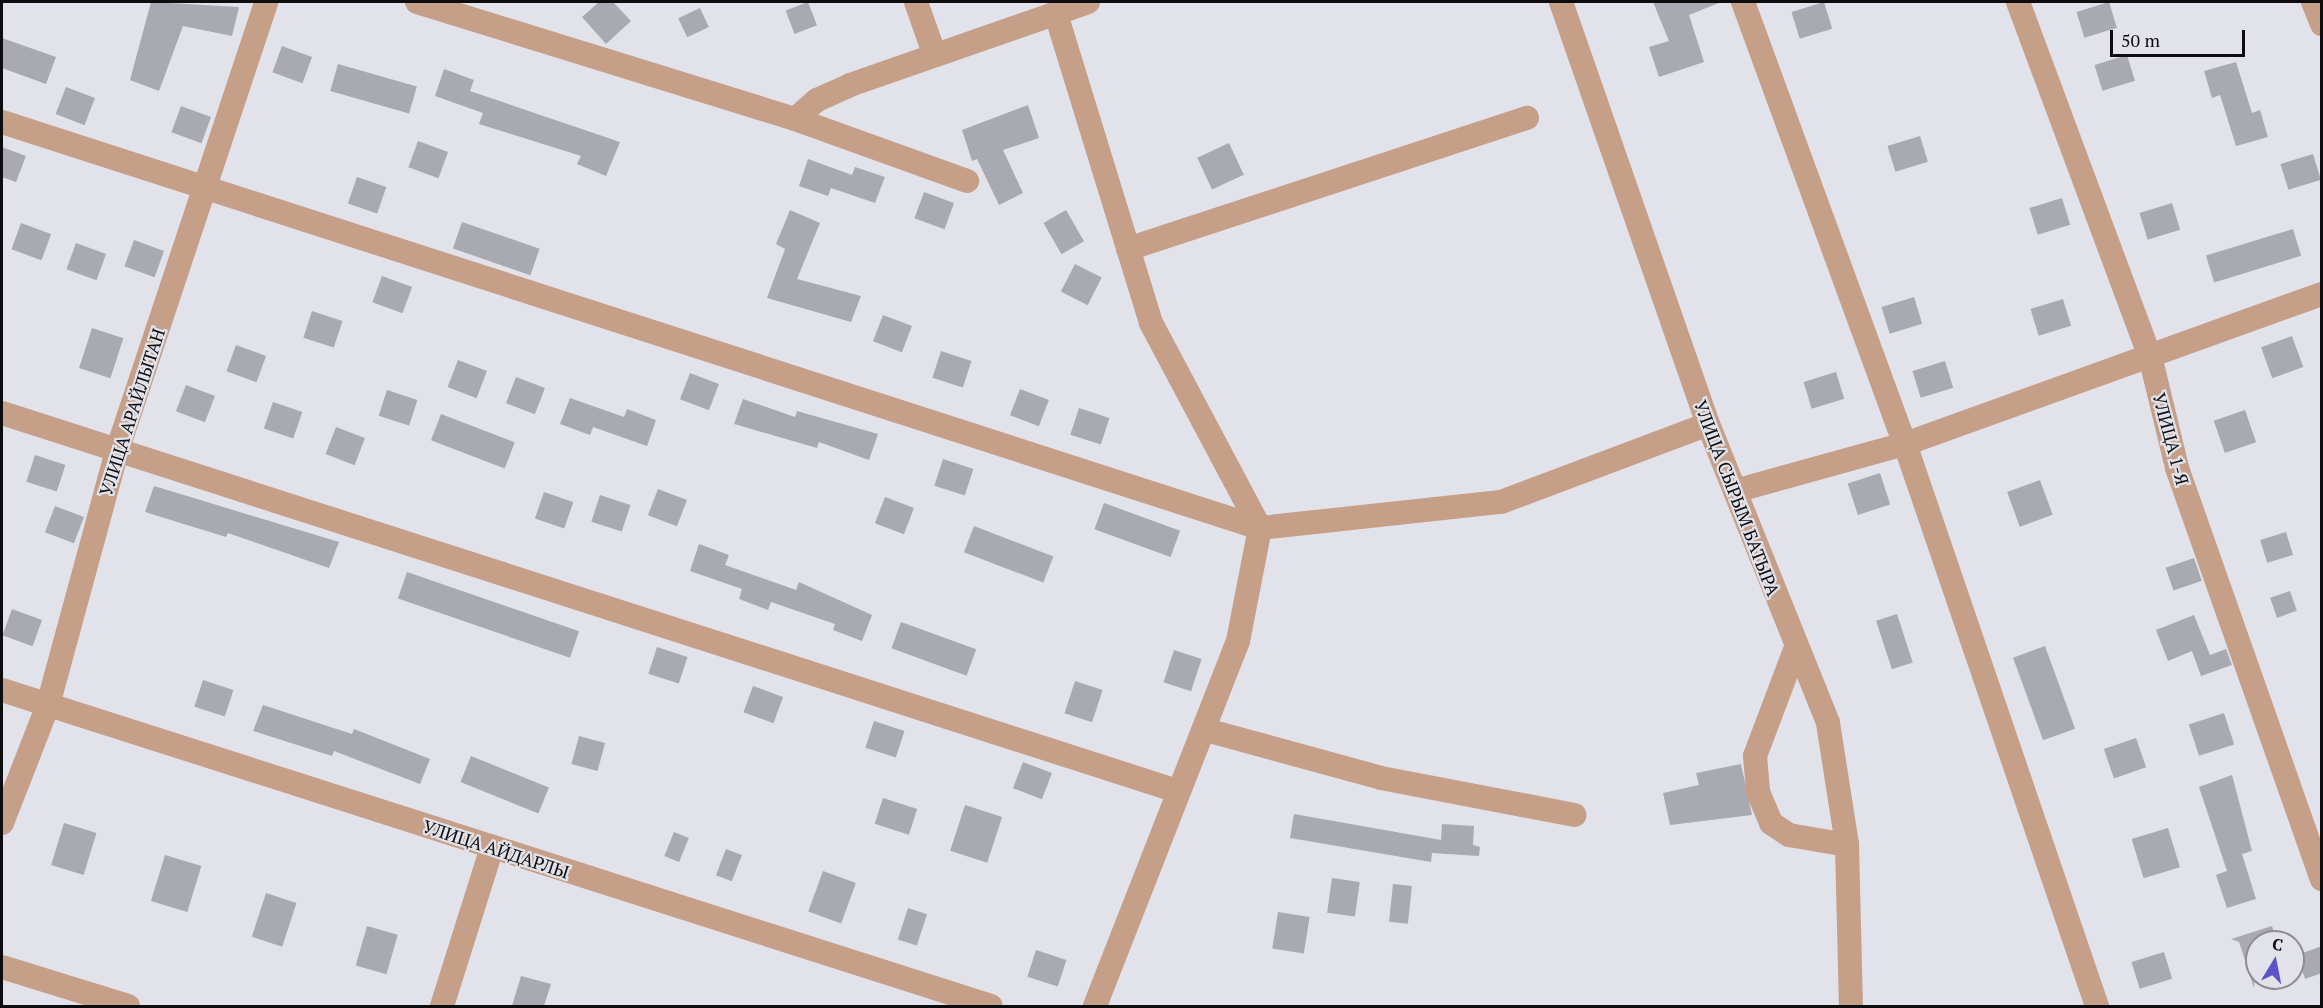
<!DOCTYPE html>
<html>
<head>
<meta charset="utf-8">
<style>
  body { margin:0 }
  #map { position:relative; width:2323px; height:1008px; overflow:hidden; background:#e2e2ea; font-family:"PT Serif",serif }
  div>[style] { position:absolute }
  [style*='--x'] { left:calc(var(--x)*1px); top:calc(var(--y)*1px); width:calc(var(--w)*1px); rotate:calc(var(--a)*1deg) }
  .building>* { inset:0; background:#a9a9b1; transform-origin:0 0 }
  .minor>* { height:24px; margin:-12px; padding:0 12px; transform-origin:12px; border-radius:12px; background:#c59f88 }
  span { translate:-50% -50%; white-space:nowrap; text-align:center; line-height:1.15; -webkit-text-stroke:4.5px #e2e2ea; paint-order:stroke }
  .street-label { font-size:18px; color:#0d0c0f }
  .frame { position:absolute; inset:0; border:3px solid #0d0c0f; pointer-events:none }
  .north { position:absolute; left:2245px; top:930px; width:60px; height:60px; box-sizing:border-box; background:#e2e2ea; border:2px solid #8d8c92; border-radius:50%; rotate:10deg; font-size:16px; font-weight:700; line-height:24px; text-align:center; color:#0d0c0f }
  .north::after { content:''; display:block; margin:auto; width:21px; height:27px; background:#5e52ca; clip-path:polygon(50% 0,100% 100%,50% 72%,0 100%) }
  .scale { position:absolute; left:2110px; top:30px; width:135px; height:27px; box-sizing:border-box; border:3px solid #0d0c0f; border-top:0; padding-left:8px; font-size:18px; line-height:21px; white-space:nowrap; color:#0d0c0f; -webkit-text-stroke:4px #e2e2ea; paint-order:stroke }
</style>
</head>
<body>
<div id="map">
  <div class="building">
    <div style="clip-path:polygon(151px 2px,239px 7px,232px 36px,183px 26px,159px 91px,130px 80px)"></div>
    <div style="clip-path:polygon(599px 2px,613px 2px,631px 21px,606px 44px,582px 17px)"></div>
    <div style="left:808px;top:2px;width:25px;height:24px;rotate:69deg"></div>
    <div style="clip-path:polygon(1653px 2px,1721px 2px,1689px 15px,1704px 62px,1659px 77px,1649px 47px,1669px 41px)"></div>
    <div style="left:1824px;top:2px;width:28px;height:34px;rotate:73deg"></div>
    <div style="left:2109px;top:2px;width:27px;height:34px;rotate:73deg"></div>
    <div style="left:700px;top:8px;width:21px;height:24px;rotate:65deg"></div>
    <div style="clip-path:polygon(2px 38px,56px 57px,46px 84px,2px 68px)"></div>
    <div style="left:282px;top:46px;width:32px;height:28px;rotate:20deg"></div>
    <div style="left:2127px;top:55px;width:27px;height:34px;rotate:73deg"></div>
    <div style="clip-path:polygon(2236px 62px,2252px 113px,2260px 110px,2268px 137px,2236px 146px,2220px 95px,2212px 98px,2204px 71px)"></div>
    <div style="left:338px;top:64px;width:82px;height:28px;rotate:16deg"></div>
    <div style="clip-path:polygon(444px 69px,474px 80px,470px 91px,620px 142px,606px 176px,577px 164px,581px 156px,479px 124px,483px 113px,435px 96px)"></div>
    <div style="left:66px;top:87px;width:31px;height:29px;rotate:21deg"></div>
    <div style="clip-path:polygon(1028px 105px,1039px 138px,1003px 150px,1023px 193px,999px 205px,977px 159px,972px 161px,962px 130px)"></div>
    <div style="left:181px;top:106px;width:32px;height:28px;rotate:20deg"></div>
    <div style="left:1920px;top:136px;width:27px;height:34px;rotate:73deg"></div>
    <div style="left:418px;top:141px;width:32px;height:28px;rotate:20deg"></div>
    <div style="left:1229px;top:143px;width:35px;height:35px;rotate:65deg"></div>
    <div style="clip-path:polygon(2px 147px,26px 156px,16px 182px,2px 177px)"></div>
    <div style="left:2313px;top:154px;width:27px;height:34px;rotate:73deg"></div>
    <div style="clip-path:polygon(808px 159px,852px 175px,855px 167px,885px 177px,875px 203px,831px 188px,828px 196px,799px 186px)"></div>
    <div style="left:357px;top:177px;width:31px;height:28px;rotate:19deg"></div>
    <div style="left:924px;top:192px;width:32px;height:28px;rotate:20deg"></div>
    <div style="left:2062px;top:198px;width:28px;height:34px;rotate:73deg"></div>
    <div style="left:2172px;top:203px;width:28px;height:34px;rotate:73deg"></div>
    <div style="clip-path:polygon(790px 210px,820px 223px,797px 279px,861px 296px,851px 322px,767px 298px,785px 249px,776px 244px)"></div>
    <div style="left:1066px;top:210px;width:36px;height:26px;rotate:60deg"></div>
    <div style="left:462px;top:222px;width:82px;height:28px;rotate:19deg"></div>
    <div style="left:21px;top:223px;width:32px;height:28px;rotate:20deg"></div>
    <div style="left:2293px;top:229px;width:28px;height:91px;rotate:73deg"></div>
    <div style="left:134px;top:240px;width:32px;height:28px;rotate:20deg"></div>
    <div style="left:76px;top:243px;width:32px;height:28px;rotate:20deg"></div>
    <div style="left:1075px;top:264px;width:30px;height:31px;rotate:27deg"></div>
    <div style="left:382px;top:276px;width:32px;height:28px;rotate:20deg"></div>
    <div style="left:1914px;top:297px;width:28px;height:34px;rotate:73deg"></div>
    <div style="left:2063px;top:299px;width:28px;height:34px;rotate:73deg"></div>
    <div style="left:312px;top:311px;width:32px;height:28px;rotate:18deg"></div>
    <div style="left:883px;top:315px;width:31px;height:28px;rotate:21deg"></div>
    <div style="left:92px;top:328px;width:33px;height:42px;rotate:18deg"></div>
    <div style="left:2292px;top:336px;width:33px;height:33px;rotate:70deg"></div>
    <div style="left:236px;top:345px;width:32px;height:28px;rotate:20deg"></div>
    <div style="left:941px;top:351px;width:32px;height:28px;rotate:18deg"></div>
    <div style="left:458px;top:360px;width:31px;height:29px;rotate:21deg"></div>
    <div style="left:1945px;top:361px;width:28px;height:34px;rotate:73deg"></div>
    <div style="left:1836px;top:372px;width:28px;height:34px;rotate:73deg"></div>
    <div style="left:690px;top:373px;width:31px;height:28px;rotate:21deg"></div>
    <div style="left:516px;top:377px;width:31px;height:28px;rotate:21deg"></div>
    <div style="left:186px;top:385px;width:31px;height:28px;rotate:21deg"></div>
    <div style="left:1020px;top:389px;width:31px;height:28px;rotate:21deg"></div>
    <div style="left:387px;top:390px;width:32px;height:27px;rotate:18deg"></div>
    <div style="clip-path:polygon(570px 398px,624px 417px,627px 409px,656px 420px,647px 446px,593px 427px,590px 435px,560px 424px)"></div>
    <div style="clip-path:polygon(743px 399px,795px 417px,797px 411px,878px 434px,869px 460px,819px 442px,817px 448px,734px 424px)"></div>
    <div style="left:273px;top:402px;width:31px;height:28px;rotate:19deg"></div>
    <div style="left:1079px;top:408px;width:32px;height:28px;rotate:18deg"></div>
    <div style="left:2245px;top:410px;width:34px;height:33px;rotate:71deg"></div>
    <div style="left:441px;top:414px;width:79px;height:28px;rotate:21deg"></div>
    <div style="left:336px;top:427px;width:31px;height:29px;rotate:21deg"></div>
    <div style="left:35px;top:455px;width:32px;height:28px;rotate:18deg"></div>
    <div style="left:943px;top:459px;width:32px;height:28px;rotate:18deg"></div>
    <div style="left:1880px;top:473px;width:33px;height:34px;rotate:72deg"></div>
    <div style="left:2040px;top:480px;width:37px;height:35px;rotate:70deg"></div>
    <div style="clip-path:polygon(154px 486px,339px 542px,329px 568px,228px 533px,226px 537px,145px 512px)"></div>
    <div style="left:658px;top:489px;width:31px;height:28px;rotate:21deg"></div>
    <div style="left:544px;top:492px;width:31px;height:28px;rotate:19deg"></div>
    <div style="left:600px;top:495px;width:32px;height:28px;rotate:18deg"></div>
    <div style="left:885px;top:497px;width:31px;height:28px;rotate:21deg"></div>
    <div style="left:1104px;top:503px;width:81px;height:28px;rotate:20deg"></div>
    <div style="left:55px;top:506px;width:31px;height:28px;rotate:21deg"></div>
    <div style="left:974px;top:526px;width:85px;height:28px;rotate:21deg"></div>
    <div style="left:2286px;top:532px;width:24px;height:27px;rotate:73deg"></div>
    <div style="clip-path:polygon(699px 544px,729px 555px,725px 565px,796px 590px,799px 582px,872px 615px,862px 641px,833px 630px,835px 624px,771px 602px,768px 610px,739px 599px,742px 589px,690px 571px)"></div>
    <div style="left:2194px;top:558px;width:24px;height:30px;rotate:71deg"></div>
    <div style="left:407px;top:572px;width:182px;height:28px;rotate:19deg"></div>
    <div style="left:2290px;top:591px;width:21px;height:21px;rotate:71deg"></div>
    <div style="left:12px;top:609px;width:32px;height:28px;rotate:20deg"></div>
    <div style="left:1897px;top:614px;width:51px;height:22px;rotate:72deg"></div>
    <div style="clip-path:polygon(2194px 615px,2210px 655px,2226px 649px,2232px 665px,2201px 676px,2192px 651px,2168px 661px,2156px 630px)"></div>
    <div style="left:901px;top:622px;width:80px;height:28px;rotate:20deg"></div>
    <div style="left:2045px;top:646px;width:88px;height:34px;rotate:70deg"></div>
    <div style="left:657px;top:647px;width:32px;height:28px;rotate:18deg"></div>
    <div style="left:1174px;top:650px;width:29px;height:34px;rotate:18deg"></div>
    <div style="left:203px;top:680px;width:32px;height:28px;rotate:18deg"></div>
    <div style="left:1075px;top:681px;width:29px;height:34px;rotate:18deg"></div>
    <div style="left:753px;top:686px;width:32px;height:28px;rotate:20deg"></div>
    <div style="clip-path:polygon(263px 705px,352px 734px,354px 729px,430px 759px,420px 784px,334px 751px,332px 756px,253px 731px)"></div>
    <div style="left:2224px;top:713px;width:33px;height:37px;rotate:72deg"></div>
    <div style="left:874px;top:721px;width:32px;height:28px;rotate:18deg"></div>
    <div style="left:579px;top:736px;width:27px;height:29px;rotate:15deg"></div>
    <div style="left:2136px;top:738px;width:31px;height:34px;rotate:71deg"></div>
    <div style="left:471px;top:756px;width:84px;height:28px;rotate:22deg"></div>
    <div style="left:1023px;top:762px;width:31px;height:28px;rotate:21deg"></div>
    <div style="clip-path:polygon(1741px 764px,1752px 815px,1670px 825px,1663px 793px,1699px 785px,1696px 773px)"></div>
    <div style="clip-path:polygon(2232px 775px,2252px 851px,2242px 854px,2256px 899px,2227px 908px,2216px 875px,2227px 871px,2199px 787px)"></div>
    <div style="left:883px;top:798px;width:36px;height:27px;rotate:18deg"></div>
    <div style="left:965px;top:805px;width:39px;height:48px;rotate:18deg"></div>
    <div style="clip-path:polygon(1294px 814px,1441px 840px,1442px 824px,1474px 826px,1473px 845px,1480px 847px,1479px 856px,1432px 853px,1431px 862px,1290px 838px)"></div>
    <div style="left:64px;top:823px;width:34px;height:44px;rotate:17deg"></div>
    <div style="left:2168px;top:828px;width:41px;height:38px;rotate:73deg"></div>
    <div style="left:674px;top:832px;width:16px;height:26px;rotate:22deg"></div>
    <div style="left:726px;top:849px;width:17px;height:28px;rotate:21deg"></div>
    <div style="left:165px;top:855px;width:38px;height:48px;rotate:17deg"></div>
    <div style="left:823px;top:871px;width:35px;height:43px;rotate:20deg"></div>
    <div style="left:1332px;top:878px;width:28px;height:35px;rotate:8deg"></div>
    <div style="left:1393px;top:884px;width:19px;height:38px;rotate:6deg"></div>
    <div style="left:266px;top:893px;width:32px;height:46px;rotate:18deg"></div>
    <div style="left:908px;top:908px;width:20px;height:33px;rotate:18deg"></div>
    <div style="left:1278px;top:912px;width:32px;height:37px;rotate:9deg"></div>
    <div style="left:367px;top:926px;width:32px;height:41px;rotate:16deg"></div>
    <div style="clip-path:polygon(2272px 926px,2277px 942px,2257px 942px,2254px 988px,2239px 942px,2231px 939px)"></div>
    <div style="clip-path:polygon(2322px 946px,2322px 973px,2305px 979px,2297px 955px)"></div>
    <div style="left:1036px;top:950px;width:32px;height:28px;rotate:18deg"></div>
    <div style="left:2164px;top:952px;width:28px;height:34px;rotate:73deg"></div>
    <div style="clip-path:polygon(521px 976px,551px 984px,544px 1006px,512px 1006px)"></div>
  </div>
  <div class="minor">
    <div style="--x:417;--y:2;--w:396;--a:17.2"></div>
    <div style="--x:795;--y:119;--w:183;--a:19.8"></div>
    <div style="--x:916;--y:2;--w:54;--a:70.6"></div>
    <div style="--x:1561;--y:2;--w:447;--a:70.8"></div>
    <div style="--x:1708;--y:424;--w:322;--a:68.1"></div>
    <div style="--x:1828;--y:723;--w:123;--a:81.1"></div>
    <div style="--x:1847;--y:845;--w:161;--a:88.6"></div>
    <div style="--x:1743;--y:2;--w:471;--a:69.9"></div>
    <div style="--x:1905;--y:444;--w:594;--a:71.14"></div>
    <div style="--x:2018;--y:2;--w:378;--a:69.6"></div>
    <div style="--x:2150;--y:356;--w:115;--a:76.4"></div>
    <div style="--x:2177;--y:468;--w:436;--a:70.6"></div>
    <div style="--x:2313;--y:2;--w:24;--a:68"></div>
    <div style="--x:1056;--y:14;--w:323;--a:72.9"></div>
    <div style="--x:1151;--y:323;--w:232;--a:62"></div>
    <div style="--x:1260;--y:528;--w:115;--a:101"></div>
    <div style="--x:1238;--y:641;--w:392;--a:111.4"></div>
    <div style="--x:795;--y:119;--w:29;--a:-41"></div>
    <div style="--x:817;--y:100;--w:36;--a:-24"></div>
    <div style="--x:850;--y:85;--w:252;--a:-19.2"></div>
    <div style="--x:2;--y:122;--w:1322;--a:17.89"></div>
    <div style="--x:1260;--y:528;--w:242;--a:-6.2"></div>
    <div style="--x:1501;--y:502;--w:221;--a:-20.6"></div>
    <div style="--x:1128;--y:249;--w:420;--a:-18.2"></div>
    <div style="--x:2;--y:413;--w:1234;--a:17.83"></div>
    <div style="--x:1735;--y:491;--w:176;--a:-15.5"></div>
    <div style="--x:1905;--y:444;--w:443;--a:-19.8"></div>
    <div style="--x:1795;--y:650;--w:113;--a:110.7"></div>
    <div style="--x:1755;--y:756;--w:36;--a:85"></div>
    <div style="--x:1758;--y:792;--w:34;--a:67"></div>
    <div style="--x:1771;--y:823;--w:22;--a:34"></div>
    <div style="--x:1789;--y:835;--w:59;--a:9.8"></div>
    <div style="--x:2;--y:690;--w:1038;--a:17.72"></div>
    <div style="--x:1206;--y:730;--w:181;--a:15.3"></div>
    <div style="--x:1381;--y:778;--w:197;--a:10.8"></div>
    <div style="--x:2;--y:823;--w:127;--a:-68.7"></div>
    <div style="--x:48;--y:705;--w:263;--a:-74.8"></div>
    <div style="--x:117;--y:451;--w:473;--a:-71.6"></div>
    <div style="--x:2;--y:967;--w:132;--a:17.2"></div>
    <div style="--x:442;--y:1006;--w:167;--a:-72.5"></div>
  </div>
  <div class="street-label">
    <span style="left:132px;top:412px;rotate:-72deg">УЛИЦА АРАЙЛЫТАН</span>
    <span style="left:2171px;top:439px;rotate:75deg">УЛИЦА 1-Я</span>
    <span style="left:1737px;top:498px;rotate:69deg">УЛИЦА СЫРЫМ БАТЫРА</span>
    <span style="left:496px;top:849px;rotate:18deg">УЛИЦА АЙДАРЛЫ</span>
  </div>
  <div class="frame"></div>
  <div class="north">С</div>
  <div class="scale">50 m</div>
</div>
</body>
</html>
